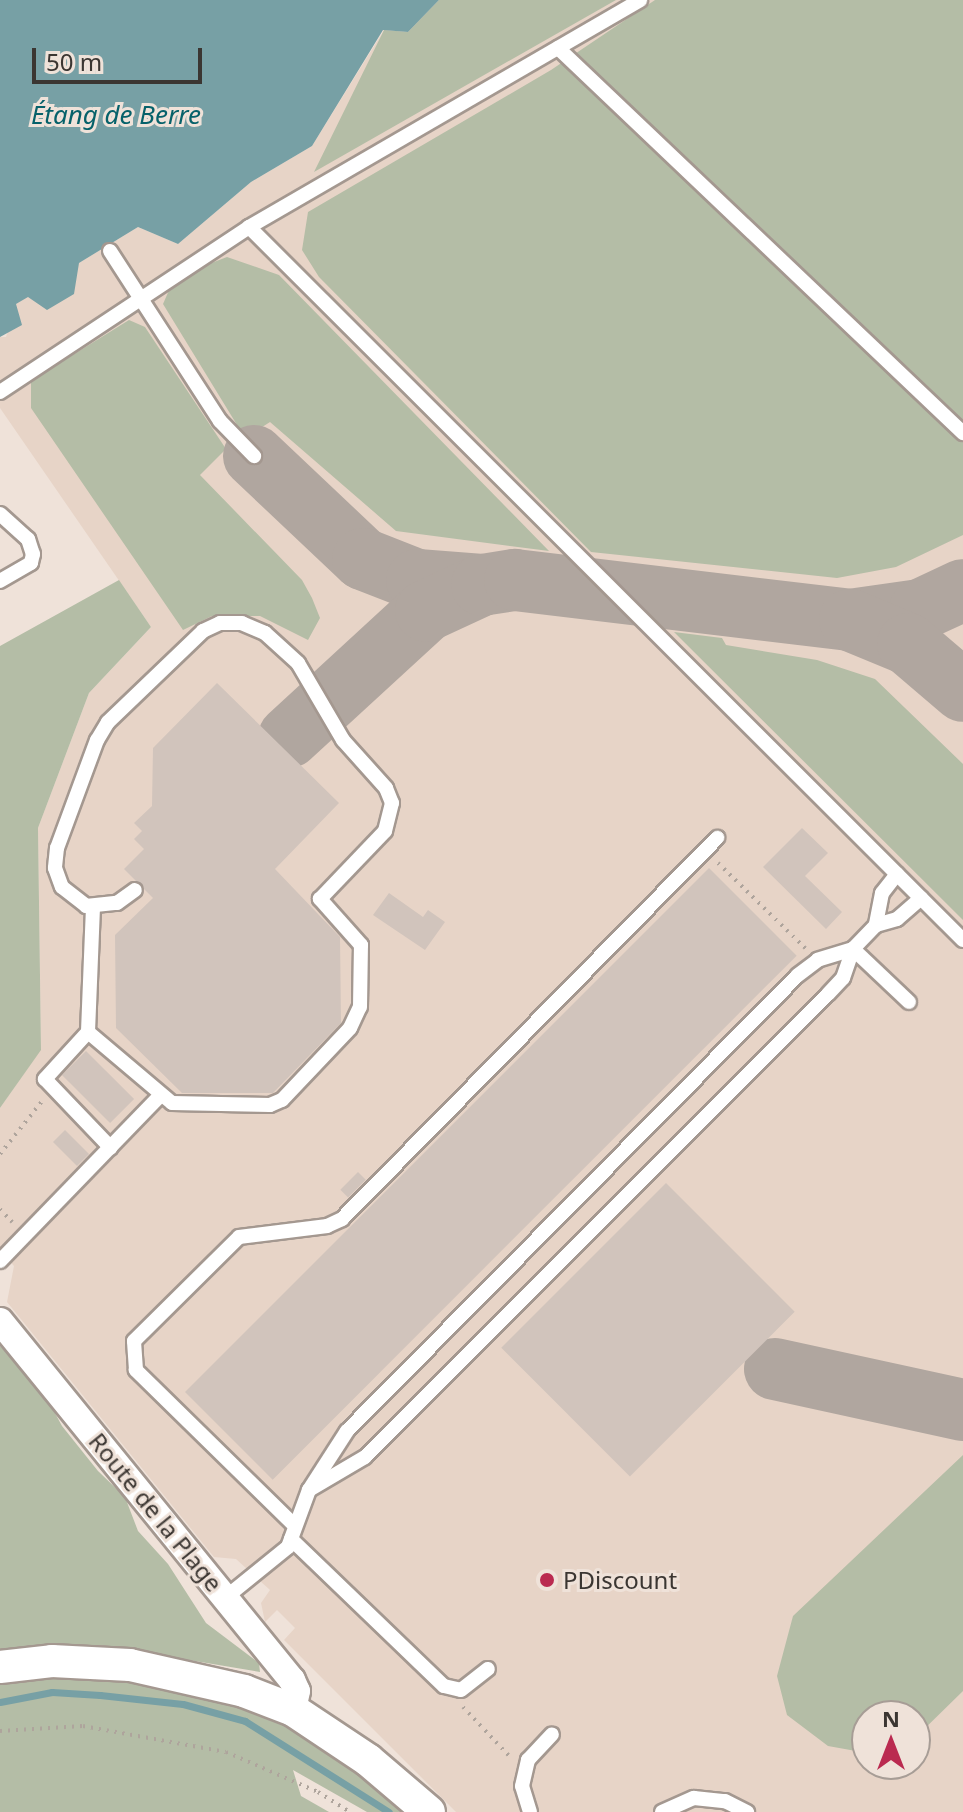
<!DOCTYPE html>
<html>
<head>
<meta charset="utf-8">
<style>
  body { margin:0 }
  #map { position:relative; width:963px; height:1812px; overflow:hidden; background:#efe2d9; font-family:"Noto Sans",sans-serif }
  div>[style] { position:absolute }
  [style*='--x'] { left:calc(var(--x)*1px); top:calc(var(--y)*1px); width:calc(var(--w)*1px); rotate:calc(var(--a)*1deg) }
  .built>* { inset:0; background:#e7d4c7 }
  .green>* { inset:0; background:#b4bda6 }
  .water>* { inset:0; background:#77a0a5 }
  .stream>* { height:7px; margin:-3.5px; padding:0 3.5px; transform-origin:3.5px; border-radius:3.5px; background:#77a0a5 }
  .taxiway>* { height:62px; margin:-31px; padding:0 31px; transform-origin:31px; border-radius:31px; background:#b0a69f }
  .building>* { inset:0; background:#d1c4bc; transform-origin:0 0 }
  .path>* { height:4px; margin-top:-2px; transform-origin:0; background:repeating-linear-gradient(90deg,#aea49c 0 2px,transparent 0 8px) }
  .roads { filter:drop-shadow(2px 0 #a49890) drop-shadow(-2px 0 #a49890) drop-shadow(0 2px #a49890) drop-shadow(0 -2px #a49890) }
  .service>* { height:14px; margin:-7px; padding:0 7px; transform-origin:7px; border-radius:7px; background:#fff }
  .minor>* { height:26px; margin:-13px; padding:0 13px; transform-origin:13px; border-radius:13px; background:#fff }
  .tertiary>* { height:32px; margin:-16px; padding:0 16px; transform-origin:16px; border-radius:16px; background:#fff }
  .dots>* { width:22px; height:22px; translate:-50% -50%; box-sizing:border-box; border:4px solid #efe2d9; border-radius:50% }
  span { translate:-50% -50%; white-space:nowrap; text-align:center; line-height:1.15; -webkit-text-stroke:6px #efe2d9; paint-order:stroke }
  .street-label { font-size:24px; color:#3b3632 }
  .poi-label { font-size:24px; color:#3b3632 }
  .left { translate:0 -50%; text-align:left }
  .water-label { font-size:26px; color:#06616a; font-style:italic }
  .north { position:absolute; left:851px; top:1700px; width:80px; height:80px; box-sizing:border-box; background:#efe2d9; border:2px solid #a79d96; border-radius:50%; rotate:0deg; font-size:22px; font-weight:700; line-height:32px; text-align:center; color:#3b3632 }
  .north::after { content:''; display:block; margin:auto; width:28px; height:36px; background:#ba2a50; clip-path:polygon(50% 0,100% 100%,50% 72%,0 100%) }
  .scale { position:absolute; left:32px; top:48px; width:170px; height:36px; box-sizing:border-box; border:4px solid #3b3632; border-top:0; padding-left:10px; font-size:24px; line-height:28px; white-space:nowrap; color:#3b3632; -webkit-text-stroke:6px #efe2d9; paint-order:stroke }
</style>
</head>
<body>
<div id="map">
  <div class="built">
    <div style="clip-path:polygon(evenodd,439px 0,963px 0,963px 1812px,456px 1812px,284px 1640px,295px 1628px,277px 1610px,265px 1622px,261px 1603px,270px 1590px,236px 1559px,214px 1557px,7px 1302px,14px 1266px,0 1251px,0 1108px,41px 1049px,38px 828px,89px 693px,151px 627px,0 408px,0 337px,6px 337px,16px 304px,79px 263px,138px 227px,178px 244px,251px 182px,312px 146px,384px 30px,408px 32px,439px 0,867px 1716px,915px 1716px,915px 1764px,867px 1764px,867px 1716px)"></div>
  </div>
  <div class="green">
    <div style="clip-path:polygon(439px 0,616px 0,314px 172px,384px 30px,408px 32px)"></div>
    <div style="clip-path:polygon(655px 0,963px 0,963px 535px,896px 567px,837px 578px,591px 552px,319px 277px,302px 250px,308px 212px,551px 70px)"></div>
    <div style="clip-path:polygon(227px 257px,279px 275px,549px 551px,396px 531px,270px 422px,245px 438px,163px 304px,170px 288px,188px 272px)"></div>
    <div style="clip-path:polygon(129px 320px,145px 327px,226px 449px,200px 475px,302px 580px,312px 598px,320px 618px,308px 640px,260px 616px,212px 616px,183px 630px,31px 408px,31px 381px)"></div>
    <div style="clip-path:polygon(119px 580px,151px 627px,89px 693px,38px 828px,41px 1050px,0 1108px,0 646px)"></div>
    <div style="clip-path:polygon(674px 632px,722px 638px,726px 645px,817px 660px,875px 679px,963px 764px,963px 920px)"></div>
    <div style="clip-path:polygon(0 1346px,43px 1391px,62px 1426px,98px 1471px,125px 1497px,138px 1531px,168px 1564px,206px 1623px,259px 1663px,260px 1672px,99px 1645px,0 1649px)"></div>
    <div style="clip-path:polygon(963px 1455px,963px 1691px,915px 1738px,915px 1716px,867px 1716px,867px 1753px,828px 1746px,787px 1715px,777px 1676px,793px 1616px)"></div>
    <div style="clip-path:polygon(105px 1674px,273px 1713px,348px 1762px,409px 1812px,367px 1812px,293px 1770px,301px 1796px,329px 1812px,0 1812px,0 1678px)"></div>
  </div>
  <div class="water">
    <div style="clip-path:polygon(0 0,439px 0,408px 32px,383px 30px,312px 146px,251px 182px,178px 244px,138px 227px,79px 263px,74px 294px,47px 310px,28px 297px,16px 304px,22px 325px,0 337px)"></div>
  </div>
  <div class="stream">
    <div style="--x:0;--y:1702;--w:53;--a:-10.9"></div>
    <div style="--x:52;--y:1692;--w:48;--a:3.6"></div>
    <div style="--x:100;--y:1695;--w:83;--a:6.2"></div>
    <div style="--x:183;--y:1704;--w:64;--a:15.3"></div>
    <div style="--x:245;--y:1721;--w:170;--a:32.3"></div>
  </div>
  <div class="taxiway">
    <div style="--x:254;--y:456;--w:150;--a:43.4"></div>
    <div style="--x:363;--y:559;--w:58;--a:21.3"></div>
    <div style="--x:417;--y:580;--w:65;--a:4.4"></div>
    <div style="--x:850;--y:620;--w:71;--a:-8.1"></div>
    <div style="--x:920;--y:610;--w:47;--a:-24.9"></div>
    <div style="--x:289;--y:737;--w:186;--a:-42.6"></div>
    <div style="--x:426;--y:611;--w:62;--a:-24.9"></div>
    <div style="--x:482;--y:585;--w:33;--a:-9"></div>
    <div style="--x:515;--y:580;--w:337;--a:6.8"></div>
    <div style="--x:850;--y:620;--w:63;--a:22.5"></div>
    <div style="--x:908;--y:644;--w:72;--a:40.5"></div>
    <div style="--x:775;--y:1369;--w:192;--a:12.3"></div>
  </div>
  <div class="building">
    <div style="clip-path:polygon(217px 683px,339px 803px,275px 869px,340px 937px,341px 1023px,273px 1093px,182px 1093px,116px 1028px,115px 935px,153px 898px,124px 869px,144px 849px,134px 839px,142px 831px,134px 823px,152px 806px,153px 748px)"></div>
    <div style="clip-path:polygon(802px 828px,828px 853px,805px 876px,842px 912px,826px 929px,763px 867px)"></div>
    <div style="left:709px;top:868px;width:124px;height:741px;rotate:45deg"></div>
    <div style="clip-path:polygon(389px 893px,423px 917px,428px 910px,445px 922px,425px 950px,373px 915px)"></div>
    <div style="left:86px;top:1051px;width:68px;height:34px;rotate:45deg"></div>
    <div style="left:65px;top:1130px;width:34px;height:17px;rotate:45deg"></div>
    <div style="left:358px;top:1172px;width:11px;height:25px;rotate:45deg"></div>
    <div style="left:666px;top:1183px;width:182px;height:233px;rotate:45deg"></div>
  </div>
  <div class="path">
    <div style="--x:718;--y:863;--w:123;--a:44.3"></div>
    <div style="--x:0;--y:1154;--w:69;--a:-51.5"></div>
    <div style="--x:0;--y:1209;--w:18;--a:47"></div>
    <div style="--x:463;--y:1707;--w:71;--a:46.7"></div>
    <div style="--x:0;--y:1731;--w:83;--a:-3.4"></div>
    <div style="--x:83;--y:1726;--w:145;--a:10.3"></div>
    <div style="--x:226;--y:1752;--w:100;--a:23.5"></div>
    <div style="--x:318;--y:1792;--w:38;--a:32"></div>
  </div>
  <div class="roads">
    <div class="service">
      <div style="--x:558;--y:48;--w:559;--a:43.55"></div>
      <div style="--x:249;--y:227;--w:1009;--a:44.96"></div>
      <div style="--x:110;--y:251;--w:202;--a:57.1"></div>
      <div style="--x:220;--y:421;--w:49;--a:45.8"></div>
      <div style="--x:0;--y:392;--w:299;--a:-33.5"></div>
      <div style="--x:249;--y:227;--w:452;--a:-30.1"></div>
      <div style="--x:0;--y:514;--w:38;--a:42"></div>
      <div style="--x:28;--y:539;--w:16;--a:72"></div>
      <div style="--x:33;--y:554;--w:9;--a:103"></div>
      <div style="--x:31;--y:563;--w:36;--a:150"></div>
      <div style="--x:897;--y:874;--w:24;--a:128"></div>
      <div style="--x:882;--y:893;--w:33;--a:101"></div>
      <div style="--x:876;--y:925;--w:22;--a:-16"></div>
      <div style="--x:897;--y:919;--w:32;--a:-41"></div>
      <div style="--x:93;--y:907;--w:125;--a:92.3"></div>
      <div style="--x:88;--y:1032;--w:64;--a:132.5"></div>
      <div style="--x:45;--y:1079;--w:95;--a:46.3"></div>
      <div style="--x:876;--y:925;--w:33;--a:134"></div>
      <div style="--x:853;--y:949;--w:77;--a:43.4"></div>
      <div style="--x:88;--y:1032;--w:110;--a:40.2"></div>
      <div style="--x:172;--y:1103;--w:98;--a:1.2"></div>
      <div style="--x:270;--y:1105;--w:13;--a:-23"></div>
      <div style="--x:282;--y:1100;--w:99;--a:-46.6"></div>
      <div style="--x:350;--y:1028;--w:23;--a:-65"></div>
      <div style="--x:360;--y:1007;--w:62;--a:-89.1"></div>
      <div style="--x:361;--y:945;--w:62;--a:-131.7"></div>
      <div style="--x:320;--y:899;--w:94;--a:-46.3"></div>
      <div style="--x:385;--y:831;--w:29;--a:-76"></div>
      <div style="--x:392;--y:803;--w:16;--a:-112"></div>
      <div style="--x:386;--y:788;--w:64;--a:-131.9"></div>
      <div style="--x:343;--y:740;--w:89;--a:-120.3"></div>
      <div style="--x:298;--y:663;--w:45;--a:-137.7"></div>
      <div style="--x:265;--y:633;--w:25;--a:-157"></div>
      <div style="--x:242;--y:623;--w:22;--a:180"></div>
      <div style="--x:220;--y:623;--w:19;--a:155"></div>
      <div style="--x:203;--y:631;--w:132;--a:136.2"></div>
      <div style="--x:108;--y:722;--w:21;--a:121"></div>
      <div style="--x:97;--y:740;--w:115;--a:110.3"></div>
      <div style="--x:57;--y:848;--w:20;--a:96"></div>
      <div style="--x:55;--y:868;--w:20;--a:70"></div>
      <div style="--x:62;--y:887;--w:31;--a:38"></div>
      <div style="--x:86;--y:906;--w:31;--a:-6"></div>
      <div style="--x:117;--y:903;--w:22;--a:-36"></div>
      <div style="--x:0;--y:1261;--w:228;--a:-45.9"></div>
      <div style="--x:292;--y:1523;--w:219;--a:-135.6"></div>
      <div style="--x:136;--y:1370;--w:29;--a:-94"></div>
      <div style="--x:134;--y:1341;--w:148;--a:-44.7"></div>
      <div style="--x:239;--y:1237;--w:89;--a:-7.1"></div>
      <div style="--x:327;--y:1226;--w:17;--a:-25"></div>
      <div style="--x:342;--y:1219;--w:535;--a:-45.45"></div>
      <div style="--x:291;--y:1539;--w:212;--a:43.9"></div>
      <div style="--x:444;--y:1686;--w:17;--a:13"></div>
      <div style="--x:461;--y:1690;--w:34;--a:-38"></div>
      <div style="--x:225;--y:1598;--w:81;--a:-39"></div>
      <div style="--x:288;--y:1547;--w:61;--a:-69.8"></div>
      <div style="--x:309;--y:1490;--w:65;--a:-30.5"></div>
      <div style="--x:365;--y:1457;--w:655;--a:-45"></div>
      <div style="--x:828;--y:994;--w:22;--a:-47"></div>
      <div style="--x:843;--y:978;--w:31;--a:-71"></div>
      <div style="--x:853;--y:949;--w:37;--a:163"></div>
      <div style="--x:818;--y:960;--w:26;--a:143"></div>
      <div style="--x:797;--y:976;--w:640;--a:134.68"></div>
      <div style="--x:347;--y:1431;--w:70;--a:122.8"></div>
      <div style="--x:530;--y:1812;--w:27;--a:-107"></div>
      <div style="--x:522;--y:1786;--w:27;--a:-77"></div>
      <div style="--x:528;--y:1760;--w:35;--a:-47"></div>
      <div style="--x:662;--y:1812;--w:35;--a:-24"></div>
      <div style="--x:694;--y:1798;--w:31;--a:6"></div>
      <div style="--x:725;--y:1801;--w:25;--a:27"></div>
    </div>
    <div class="minor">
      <div style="--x:0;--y:1321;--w:463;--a:50.9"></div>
      <div style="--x:292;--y:1680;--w:12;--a:66"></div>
      <div style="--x:297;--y:1691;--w:19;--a:102"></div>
    </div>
    <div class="tertiary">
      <div style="--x:0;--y:1667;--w:52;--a:-6.6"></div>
      <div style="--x:52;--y:1661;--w:78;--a:2.9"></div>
      <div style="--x:130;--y:1665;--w:117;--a:12.8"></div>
      <div style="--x:244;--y:1691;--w:53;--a:21.2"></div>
      <div style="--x:293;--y:1710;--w:90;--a:33.7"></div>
      <div style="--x:368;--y:1760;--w:80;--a:40.4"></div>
    </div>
  </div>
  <div class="dots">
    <div style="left:547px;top:1580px;background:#ba2a50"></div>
  </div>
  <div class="street-label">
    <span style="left:156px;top:1512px;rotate:51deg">Route de la Plage</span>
  </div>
  <div class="poi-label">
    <span class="left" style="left:563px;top:1580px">PDiscount</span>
  </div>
  <div class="water-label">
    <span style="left:116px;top:115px">Étang de Berre</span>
  </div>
  <div class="north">N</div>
  <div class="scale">50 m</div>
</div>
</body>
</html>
